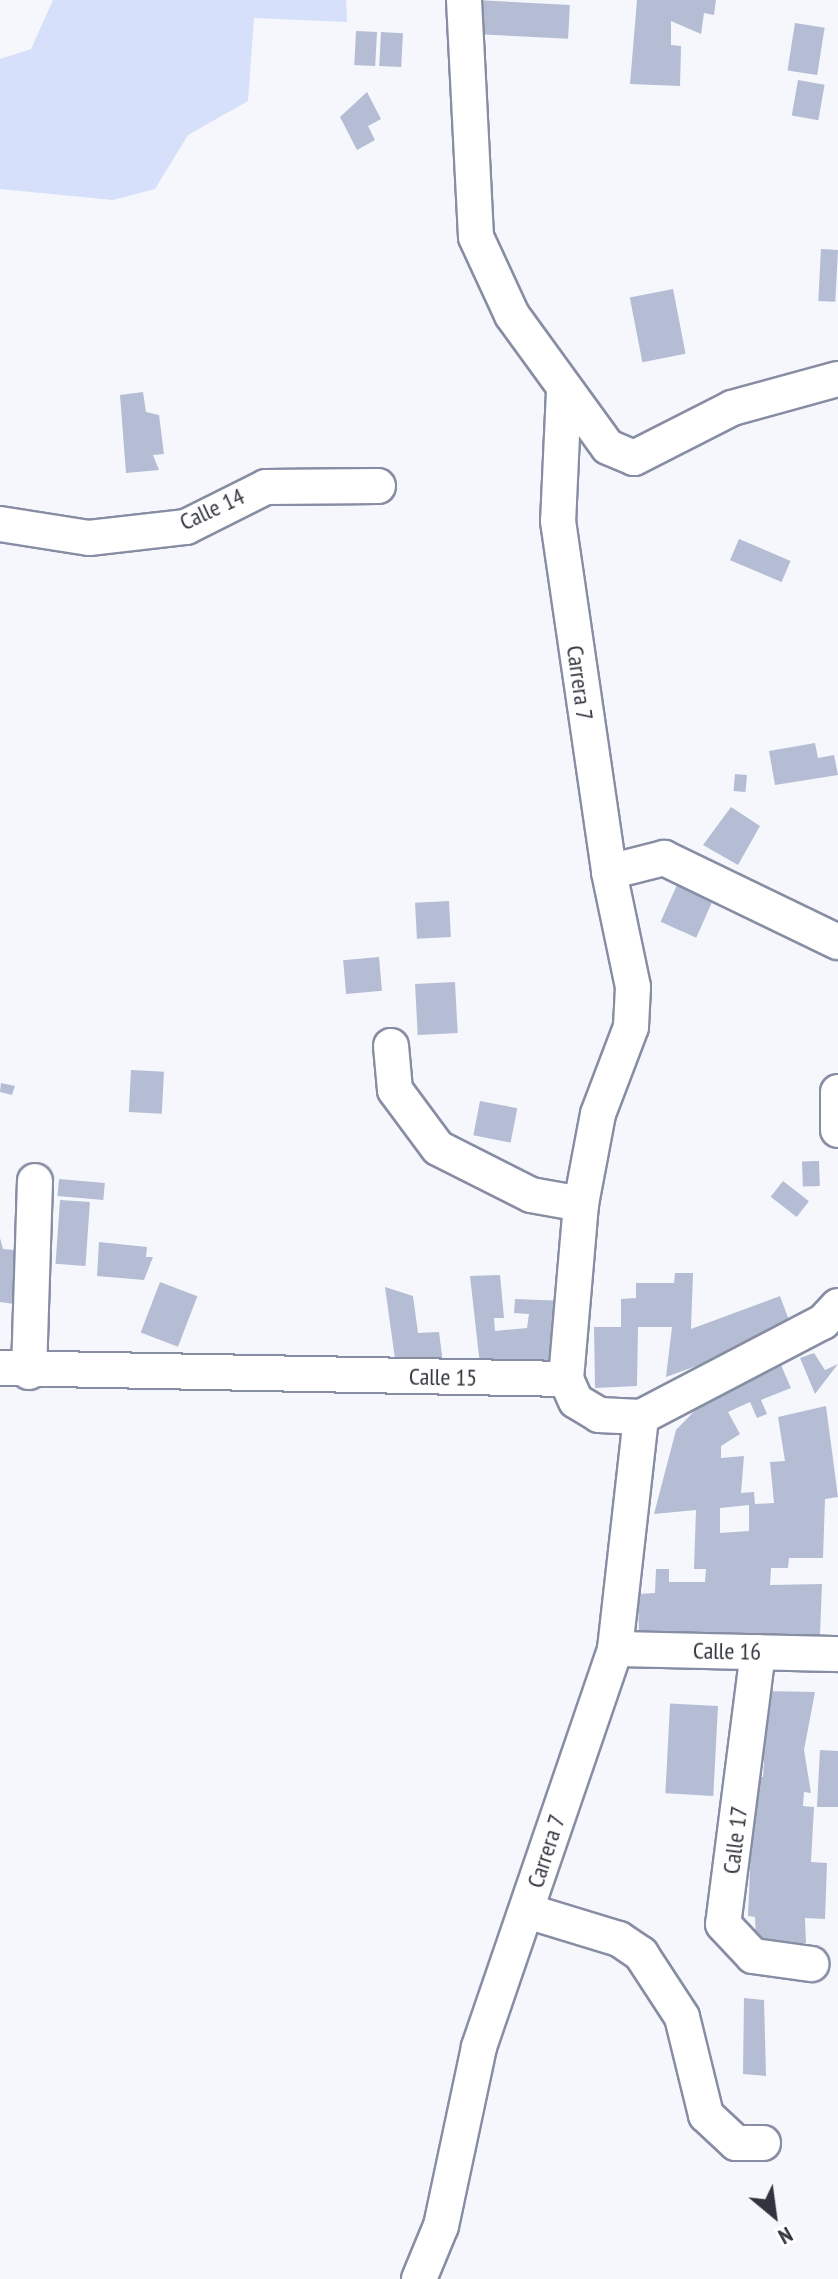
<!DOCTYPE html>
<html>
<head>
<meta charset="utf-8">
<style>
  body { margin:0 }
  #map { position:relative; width:838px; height:2279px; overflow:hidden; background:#f5f7fc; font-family:"PT Sans Narrow",sans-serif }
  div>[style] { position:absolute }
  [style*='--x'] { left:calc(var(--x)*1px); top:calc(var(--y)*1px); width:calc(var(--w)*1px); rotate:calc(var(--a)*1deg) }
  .green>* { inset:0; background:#d7e0fa }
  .building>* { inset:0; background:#b5bdd4; transform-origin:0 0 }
  .roads { filter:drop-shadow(2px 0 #878ea4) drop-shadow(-2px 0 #878ea4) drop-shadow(0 2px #878ea4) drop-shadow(0 -2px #878ea4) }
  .minor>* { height:34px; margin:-17px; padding:0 17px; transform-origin:17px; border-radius:17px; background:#fff }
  span { translate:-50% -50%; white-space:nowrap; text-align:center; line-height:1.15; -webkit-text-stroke:7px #fff; paint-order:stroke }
  .street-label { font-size:24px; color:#31343d }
  .north { position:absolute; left:734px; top:2175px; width:80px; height:80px; -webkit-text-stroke:6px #fff; paint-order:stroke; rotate:151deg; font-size:22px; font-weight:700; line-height:32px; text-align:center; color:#31343d }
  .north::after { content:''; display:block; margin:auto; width:28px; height:36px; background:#31343d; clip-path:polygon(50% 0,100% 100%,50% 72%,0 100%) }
</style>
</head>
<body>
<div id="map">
  <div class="green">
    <div style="clip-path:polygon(53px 0,346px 0,347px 22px,254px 18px,248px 101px,188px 135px,155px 189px,113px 200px,0 189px,0 59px,31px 49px)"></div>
  </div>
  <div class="building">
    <div style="left:476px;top:0;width:94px;height:34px;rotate:3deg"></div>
    <div style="clip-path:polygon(637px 0,716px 0,714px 15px,704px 13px,701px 34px,671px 21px,671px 45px,681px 46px,680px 86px,630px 84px)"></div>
    <div style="left:795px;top:23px;width:30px;height:48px;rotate:9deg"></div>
    <div style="left:356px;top:31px;width:21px;height:34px;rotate:3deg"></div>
    <div style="left:381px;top:32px;width:22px;height:34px;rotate:3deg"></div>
    <div style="left:798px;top:80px;width:27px;height:36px;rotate:10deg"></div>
    <div style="clip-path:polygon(367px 92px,381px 119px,368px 126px,375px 140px,357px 150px,340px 117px)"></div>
    <div style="left:821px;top:249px;width:17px;height:52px;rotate:3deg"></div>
    <div style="left:673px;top:289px;width:66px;height:44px;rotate:79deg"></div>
    <div style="clip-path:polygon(143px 392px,146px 412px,159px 415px,164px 454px,153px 455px,159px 470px,126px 473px,120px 395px)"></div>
    <div style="left:739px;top:539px;width:56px;height:23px;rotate:23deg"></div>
    <div style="clip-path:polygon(815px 743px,818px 758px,834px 755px,838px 775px,775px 785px,769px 751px)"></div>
    <div style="left:735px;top:774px;width:12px;height:17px;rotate:5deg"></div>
    <div style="clip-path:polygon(731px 807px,760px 826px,738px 865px,703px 845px)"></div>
    <div style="left:685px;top:867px;width:39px;height:60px;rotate:24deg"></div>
    <div style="left:449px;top:901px;width:36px;height:34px;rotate:87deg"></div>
    <div style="left:379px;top:957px;width:34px;height:36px;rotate:85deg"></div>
    <div style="left:455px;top:982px;width:51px;height:40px;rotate:87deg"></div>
    <div style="left:131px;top:1070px;width:33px;height:42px;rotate:3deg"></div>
    <div style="clip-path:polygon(1px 1083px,15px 1086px,12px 1095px,0 1092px)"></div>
    <div style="left:480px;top:1101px;width:38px;height:35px;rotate:11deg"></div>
    <div style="left:819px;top:1161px;width:25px;height:17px;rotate:88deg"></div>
    <div style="left:59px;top:1179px;width:46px;height:17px;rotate:5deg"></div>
    <div style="left:783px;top:1181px;width:33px;height:20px;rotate:38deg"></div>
    <div style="left:60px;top:1200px;width:30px;height:64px;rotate:4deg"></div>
    <div style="clip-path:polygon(0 1238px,3px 1249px,14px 1250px,14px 1304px,0 1302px)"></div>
    <div style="clip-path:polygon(99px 1242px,147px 1247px,146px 1257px,153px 1257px,144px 1280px,97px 1276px)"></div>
    <div style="clip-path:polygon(675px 1273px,693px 1273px,691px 1329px,780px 1296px,793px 1331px,666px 1377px,672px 1327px,638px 1327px,637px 1386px,595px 1388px,594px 1327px,621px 1327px,621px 1299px,636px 1298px,636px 1283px,674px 1283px)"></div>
    <div style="clip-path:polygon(500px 1275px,504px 1318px,494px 1318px,495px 1331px,527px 1328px,529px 1314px,514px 1313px,515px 1299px,565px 1301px,553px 1368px,480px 1365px,470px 1276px)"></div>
    <div style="left:160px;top:1282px;width:40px;height:54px;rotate:21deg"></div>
    <div style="clip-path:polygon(385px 1287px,413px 1296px,418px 1333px,439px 1332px,443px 1363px,396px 1366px)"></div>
    <div style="clip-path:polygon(814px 1353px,825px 1370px,838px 1364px,815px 1394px,800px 1358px)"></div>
    <div style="clip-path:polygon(evenodd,781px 1365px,791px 1388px,761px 1400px,767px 1414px,757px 1418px,750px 1402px,728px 1412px,740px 1434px,721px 1446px,721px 1458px,744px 1456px,741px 1493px,754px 1492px,755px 1504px,774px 1503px,770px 1462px,785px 1461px,778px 1417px,826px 1406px,838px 1497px,825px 1499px,823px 1558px,789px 1558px,788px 1568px,771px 1568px,770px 1585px,822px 1584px,820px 1635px,639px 1633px,638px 1594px,655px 1593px,656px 1569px,669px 1569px,669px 1582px,705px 1582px,706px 1569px,694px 1569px,696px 1510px,654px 1514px,676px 1430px,707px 1398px,781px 1365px,749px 1505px,749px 1531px,720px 1533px,720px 1508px,749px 1505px)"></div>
    <div style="clip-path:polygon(763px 1691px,815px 1692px,804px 1750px,811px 1793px,804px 1792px,803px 1806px,814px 1807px,811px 1862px,827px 1863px,825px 1919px,805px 1918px,806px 1943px,756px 1943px,755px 1917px,748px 1916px,754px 1777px,763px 1777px,764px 1761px,758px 1748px)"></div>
    <div style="left:718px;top:1706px;width:90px;height:48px;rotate:93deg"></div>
    <div style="clip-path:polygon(820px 1750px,838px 1751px,838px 1807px,817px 1807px)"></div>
    <div style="clip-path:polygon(744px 1998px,764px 2000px,766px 2076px,743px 2074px)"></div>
  </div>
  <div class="roads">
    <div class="minor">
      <div style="--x:464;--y:0;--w:237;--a:87.1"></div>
      <div style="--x:476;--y:237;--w:86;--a:65.2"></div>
      <div style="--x:512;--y:315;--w:163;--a:54"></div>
      <div style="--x:608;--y:447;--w:28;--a:23"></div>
      <div style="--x:634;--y:458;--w:110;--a:-27"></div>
      <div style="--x:732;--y:408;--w:110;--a:-15.3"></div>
      <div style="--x:564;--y:391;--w:130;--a:92.6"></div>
      <div style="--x:558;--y:521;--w:355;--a:81.7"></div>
      <div style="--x:609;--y:872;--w:117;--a:78.2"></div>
      <div style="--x:633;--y:987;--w:40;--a:92.9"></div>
      <div style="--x:631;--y:1027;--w:93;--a:110.8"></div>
      <div style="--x:598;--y:1114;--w:92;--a:100.7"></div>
      <div style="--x:581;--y:1204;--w:176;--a:94.9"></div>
      <div style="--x:0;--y:524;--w:90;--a:8.9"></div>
      <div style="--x:89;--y:538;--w:98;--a:-6.5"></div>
      <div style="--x:186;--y:527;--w:89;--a:-26.6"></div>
      <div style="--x:266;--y:487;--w:112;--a:-0.5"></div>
      <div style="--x:609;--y:872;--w:57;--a:-14.3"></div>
      <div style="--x:664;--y:858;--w:193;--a:25.8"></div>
      <div style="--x:391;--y:1046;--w:44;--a:84.8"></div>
      <div style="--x:395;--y:1090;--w:72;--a:53.4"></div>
      <div style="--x:438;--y:1148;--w:104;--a:26.8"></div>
      <div style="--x:531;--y:1195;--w:51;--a:10.2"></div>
      <div style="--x:838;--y:1092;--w:38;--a:90"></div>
      <div style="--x:0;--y:1368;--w:566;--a:1.11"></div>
      <div style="--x:566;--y:1379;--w:24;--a:66"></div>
      <div style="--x:576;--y:1401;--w:27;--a:31"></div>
      <div style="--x:599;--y:1415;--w:42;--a:2.7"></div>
      <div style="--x:641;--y:1417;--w:205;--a:-27.6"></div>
      <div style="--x:823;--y:1322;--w:22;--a:-47"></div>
      <div style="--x:29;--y:1372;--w:191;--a:-88.2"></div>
      <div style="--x:615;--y:1649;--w:223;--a:1.3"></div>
      <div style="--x:758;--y:1652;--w:274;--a:97.3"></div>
      <div style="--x:723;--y:1924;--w:44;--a:46.8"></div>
      <div style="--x:753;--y:1956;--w:59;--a:7.9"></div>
      <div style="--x:527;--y:1911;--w:96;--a:16.9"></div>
      <div style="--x:619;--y:1939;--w:27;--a:34"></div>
      <div style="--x:641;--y:1954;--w:75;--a:56.9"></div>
      <div style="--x:682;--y:2017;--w:101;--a:76.2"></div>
      <div style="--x:706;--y:2115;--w:41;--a:43"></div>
      <div style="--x:736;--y:2143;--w:27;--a:0"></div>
      <div style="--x:419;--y:2279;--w:57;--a:-67.5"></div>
      <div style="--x:441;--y:2226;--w:183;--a:-78"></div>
      <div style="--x:479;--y:2047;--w:421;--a:-71.1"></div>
      <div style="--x:615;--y:1649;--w:233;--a:-83.6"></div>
    </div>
  </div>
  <div class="street-label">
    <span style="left:212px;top:509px;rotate:-25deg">Calle 14</span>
    <span style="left:580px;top:683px;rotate:82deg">Carrera 7</span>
    <span style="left:443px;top:1377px;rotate:1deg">Calle 15</span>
    <span style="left:727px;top:1651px;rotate:1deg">Calle 16</span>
    <span style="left:735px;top:1840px;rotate:-83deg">Calle 17</span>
    <span style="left:546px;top:1851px;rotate:-72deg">Carrera 7</span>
  </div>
  <div class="north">N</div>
</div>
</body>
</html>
